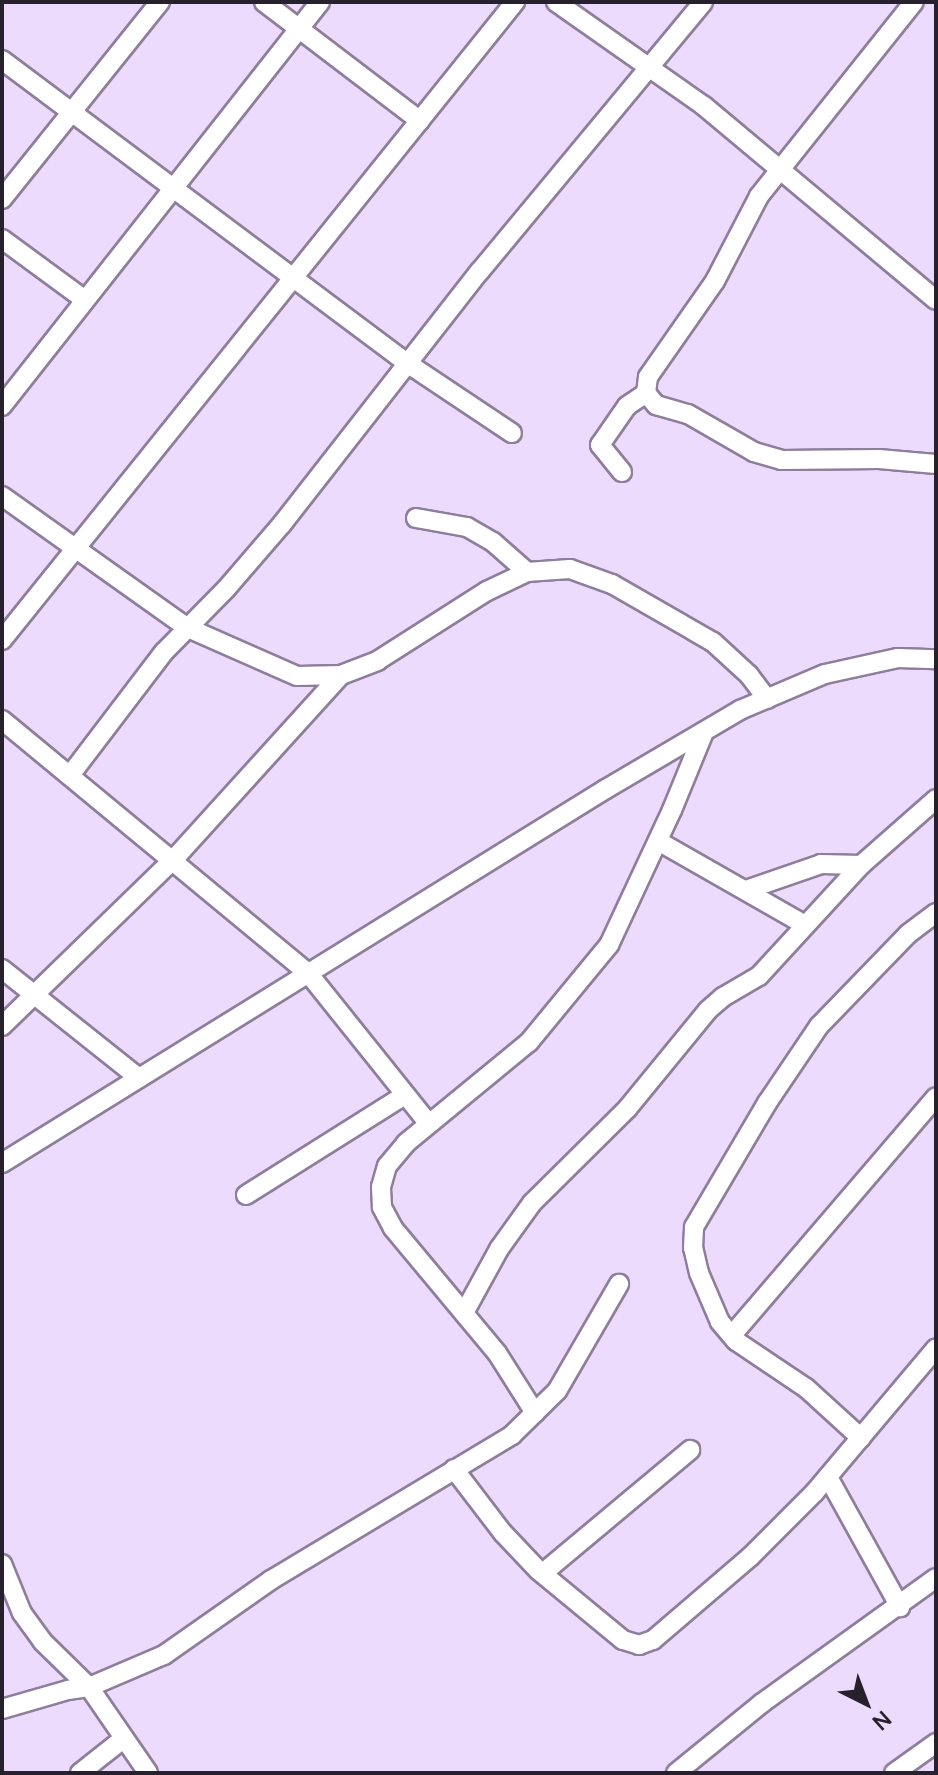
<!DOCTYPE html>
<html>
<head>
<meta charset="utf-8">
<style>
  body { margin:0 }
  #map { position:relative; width:938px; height:1775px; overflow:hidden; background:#ecdbfd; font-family:Manrope,sans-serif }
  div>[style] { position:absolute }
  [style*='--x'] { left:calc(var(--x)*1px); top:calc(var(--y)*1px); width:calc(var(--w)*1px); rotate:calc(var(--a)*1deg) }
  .roads { filter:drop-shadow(2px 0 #8e7e9c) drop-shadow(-2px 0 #8e7e9c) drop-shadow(0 2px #8e7e9c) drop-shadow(0 -2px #8e7e9c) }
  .minor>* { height:18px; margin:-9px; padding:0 9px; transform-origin:9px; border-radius:9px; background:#fff }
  span { translate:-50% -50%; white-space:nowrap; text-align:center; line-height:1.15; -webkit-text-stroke:6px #ecdbfd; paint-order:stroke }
  .frame { position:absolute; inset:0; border:4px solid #27212d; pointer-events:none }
  .north { position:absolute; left:826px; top:1663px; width:80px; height:80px; -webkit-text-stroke:6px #ecdbfd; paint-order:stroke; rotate:138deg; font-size:22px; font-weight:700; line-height:32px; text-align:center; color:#27212d }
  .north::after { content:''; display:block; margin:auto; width:28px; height:36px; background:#27212d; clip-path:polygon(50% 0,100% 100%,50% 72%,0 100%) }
</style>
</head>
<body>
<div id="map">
  <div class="roads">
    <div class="minor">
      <div style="--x:264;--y:2;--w:196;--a:37.3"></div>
      <div style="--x:556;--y:2;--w:181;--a:35.1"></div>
      <div style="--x:704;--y:106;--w:302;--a:39.9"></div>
      <div style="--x:2;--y:60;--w:506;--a:36.8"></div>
      <div style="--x:407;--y:363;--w:126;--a:33.7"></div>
      <div style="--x:2;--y:199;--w:253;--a:-51.3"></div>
      <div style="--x:2;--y:239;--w:103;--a:36.3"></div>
      <div style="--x:646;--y:393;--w:16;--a:50"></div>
      <div style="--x:656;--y:405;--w:33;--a:16"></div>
      <div style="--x:688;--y:414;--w:76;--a:29.9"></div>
      <div style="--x:754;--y:452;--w:29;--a:16"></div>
      <div style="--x:782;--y:460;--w:97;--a:-0.6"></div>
      <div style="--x:879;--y:459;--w:57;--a:5"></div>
      <div style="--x:2;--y:406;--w:514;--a:-51.79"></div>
      <div style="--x:622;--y:472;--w:35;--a:-129"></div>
      <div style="--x:600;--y:445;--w:47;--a:-55.3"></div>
      <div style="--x:627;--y:406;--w:23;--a:-34"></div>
      <div style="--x:646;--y:393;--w:16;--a:-83"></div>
      <div style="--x:648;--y:377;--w:117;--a:-55.1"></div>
      <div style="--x:715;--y:281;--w:96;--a:-62.6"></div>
      <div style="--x:759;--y:196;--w:248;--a:-51.4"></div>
      <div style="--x:2;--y:496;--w:228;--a:35.4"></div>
      <div style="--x:188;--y:628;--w:119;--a:23.8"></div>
      <div style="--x:297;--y:676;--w:44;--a:-1.3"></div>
      <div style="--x:341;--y:675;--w:39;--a:-21"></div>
      <div style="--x:377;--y:661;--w:130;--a:-32.5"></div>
      <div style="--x:487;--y:591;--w:44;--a:-25.4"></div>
      <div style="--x:527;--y:572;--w:43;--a:-4"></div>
      <div style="--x:570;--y:569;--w:45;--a:19.7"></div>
      <div style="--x:612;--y:584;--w:116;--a:29.9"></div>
      <div style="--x:713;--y:642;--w:49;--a:42.5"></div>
      <div style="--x:749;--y:675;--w:30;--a:53"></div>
      <div style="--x:416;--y:518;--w:52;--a:10"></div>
      <div style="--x:467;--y:527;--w:30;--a:30"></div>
      <div style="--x:493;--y:542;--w:45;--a:41.4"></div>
      <div style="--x:2;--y:640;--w:819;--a:-51.2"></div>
      <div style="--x:2;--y:720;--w:397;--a:39.6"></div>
      <div style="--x:308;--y:973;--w:193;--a:51.3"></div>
      <div style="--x:71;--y:774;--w:153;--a:-52.7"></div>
      <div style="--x:164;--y:652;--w:88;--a:-45.5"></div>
      <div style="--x:226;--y:589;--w:86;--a:-49.3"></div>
      <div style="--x:282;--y:524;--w:321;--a:-52"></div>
      <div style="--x:480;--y:271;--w:349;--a:-50.3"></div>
      <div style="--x:658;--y:841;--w:169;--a:29.7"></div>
      <div style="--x:746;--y:890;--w:79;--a:-19.1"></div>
      <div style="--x:821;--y:864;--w:40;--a:1.4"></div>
      <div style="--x:2;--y:969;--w:175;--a:38.5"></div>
      <div style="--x:2;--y:1026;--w:240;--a:-44.2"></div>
      <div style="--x:174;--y:859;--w:248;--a:-47.8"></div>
      <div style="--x:2;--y:1163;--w:710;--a:-31.77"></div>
      <div style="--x:606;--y:789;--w:156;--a:-30.5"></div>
      <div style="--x:740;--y:710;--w:92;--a:-23"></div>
      <div style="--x:825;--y:674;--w:75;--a:-12.4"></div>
      <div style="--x:898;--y:658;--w:38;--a:2"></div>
      <div style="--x:246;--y:1195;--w:188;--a:-32.2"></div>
      <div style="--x:464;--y:1313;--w:73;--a:-61.3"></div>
      <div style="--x:499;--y:1249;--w:57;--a:-54.3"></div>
      <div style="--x:532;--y:1203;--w:134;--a:-44.7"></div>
      <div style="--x:627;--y:1109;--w:128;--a:-50.7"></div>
      <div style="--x:708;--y:1010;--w:20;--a:-41"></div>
      <div style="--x:723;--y:997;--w:42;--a:-30.3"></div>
      <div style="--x:759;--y:976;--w:151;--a:-47.4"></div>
      <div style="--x:861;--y:865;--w:100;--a:-41.3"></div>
      <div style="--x:732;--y:1335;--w:313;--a:-49.4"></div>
      <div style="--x:535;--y:1413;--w:71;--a:-122.3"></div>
      <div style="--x:497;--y:1353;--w:163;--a:-129.8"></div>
      <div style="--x:393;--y:1228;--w:24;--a:-118"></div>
      <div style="--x:382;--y:1207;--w:20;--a:-93"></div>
      <div style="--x:381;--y:1187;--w:22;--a:-74"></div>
      <div style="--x:387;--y:1166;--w:30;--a:-50"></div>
      <div style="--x:406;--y:1143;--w:159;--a:-39.4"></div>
      <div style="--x:529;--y:1042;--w:126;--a:-50.5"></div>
      <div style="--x:609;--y:945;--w:149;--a:-65"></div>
      <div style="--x:672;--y:810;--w:84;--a:-67.7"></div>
      <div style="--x:861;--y:1438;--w:74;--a:-137.7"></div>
      <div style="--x:806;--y:1388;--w:84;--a:-146.1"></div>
      <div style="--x:736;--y:1341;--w:25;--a:-130"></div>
      <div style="--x:720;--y:1322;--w:53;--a:-113.2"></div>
      <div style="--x:699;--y:1273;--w:26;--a:-103"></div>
      <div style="--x:693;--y:1248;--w:21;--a:-87"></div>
      <div style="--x:694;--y:1227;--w:144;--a:-59.5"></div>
      <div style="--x:767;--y:1103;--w:93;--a:-56"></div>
      <div style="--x:819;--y:1026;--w:128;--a:-45.9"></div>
      <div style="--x:908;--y:934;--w:35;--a:-37"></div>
      <div style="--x:454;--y:1469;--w:81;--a:52.6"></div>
      <div style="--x:503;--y:1533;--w:51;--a:46.6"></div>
      <div style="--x:538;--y:1570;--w:110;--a:39.5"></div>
      <div style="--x:623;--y:1640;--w:17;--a:17"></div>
      <div style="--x:639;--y:1645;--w:15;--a:-20"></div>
      <div style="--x:653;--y:1640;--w:129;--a:-40.6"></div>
      <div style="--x:751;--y:1556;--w:89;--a:-45"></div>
      <div style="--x:814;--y:1493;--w:189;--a:-49.9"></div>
      <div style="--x:828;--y:1477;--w:149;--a:61"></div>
      <div style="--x:2;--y:1564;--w:53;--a:67.8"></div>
      <div style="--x:22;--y:1613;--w:34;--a:54"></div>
      <div style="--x:42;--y:1641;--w:66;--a:44.4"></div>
      <div style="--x:89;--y:1687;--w:104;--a:55.5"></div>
      <div style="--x:543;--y:1573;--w:192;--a:-39.9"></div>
      <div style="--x:2;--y:1709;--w:69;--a:-16.1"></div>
      <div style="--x:68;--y:1690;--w:21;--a:-8"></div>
      <div style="--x:89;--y:1687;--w:82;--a:-23.1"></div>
      <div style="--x:164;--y:1655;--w:131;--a:-35"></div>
      <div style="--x:271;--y:1580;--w:281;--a:-31"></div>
      <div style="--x:512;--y:1435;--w:63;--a:-44.4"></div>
      <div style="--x:557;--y:1391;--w:124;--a:-59.9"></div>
      <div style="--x:80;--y:1773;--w:55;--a:-38.3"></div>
      <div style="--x:676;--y:1773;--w:111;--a:-39.1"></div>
      <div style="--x:762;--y:1703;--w:214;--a:-35.7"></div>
      <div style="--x:894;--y:1773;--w:52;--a:-35.5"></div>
    </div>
  </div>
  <div class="frame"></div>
  <div class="north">N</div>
</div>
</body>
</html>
